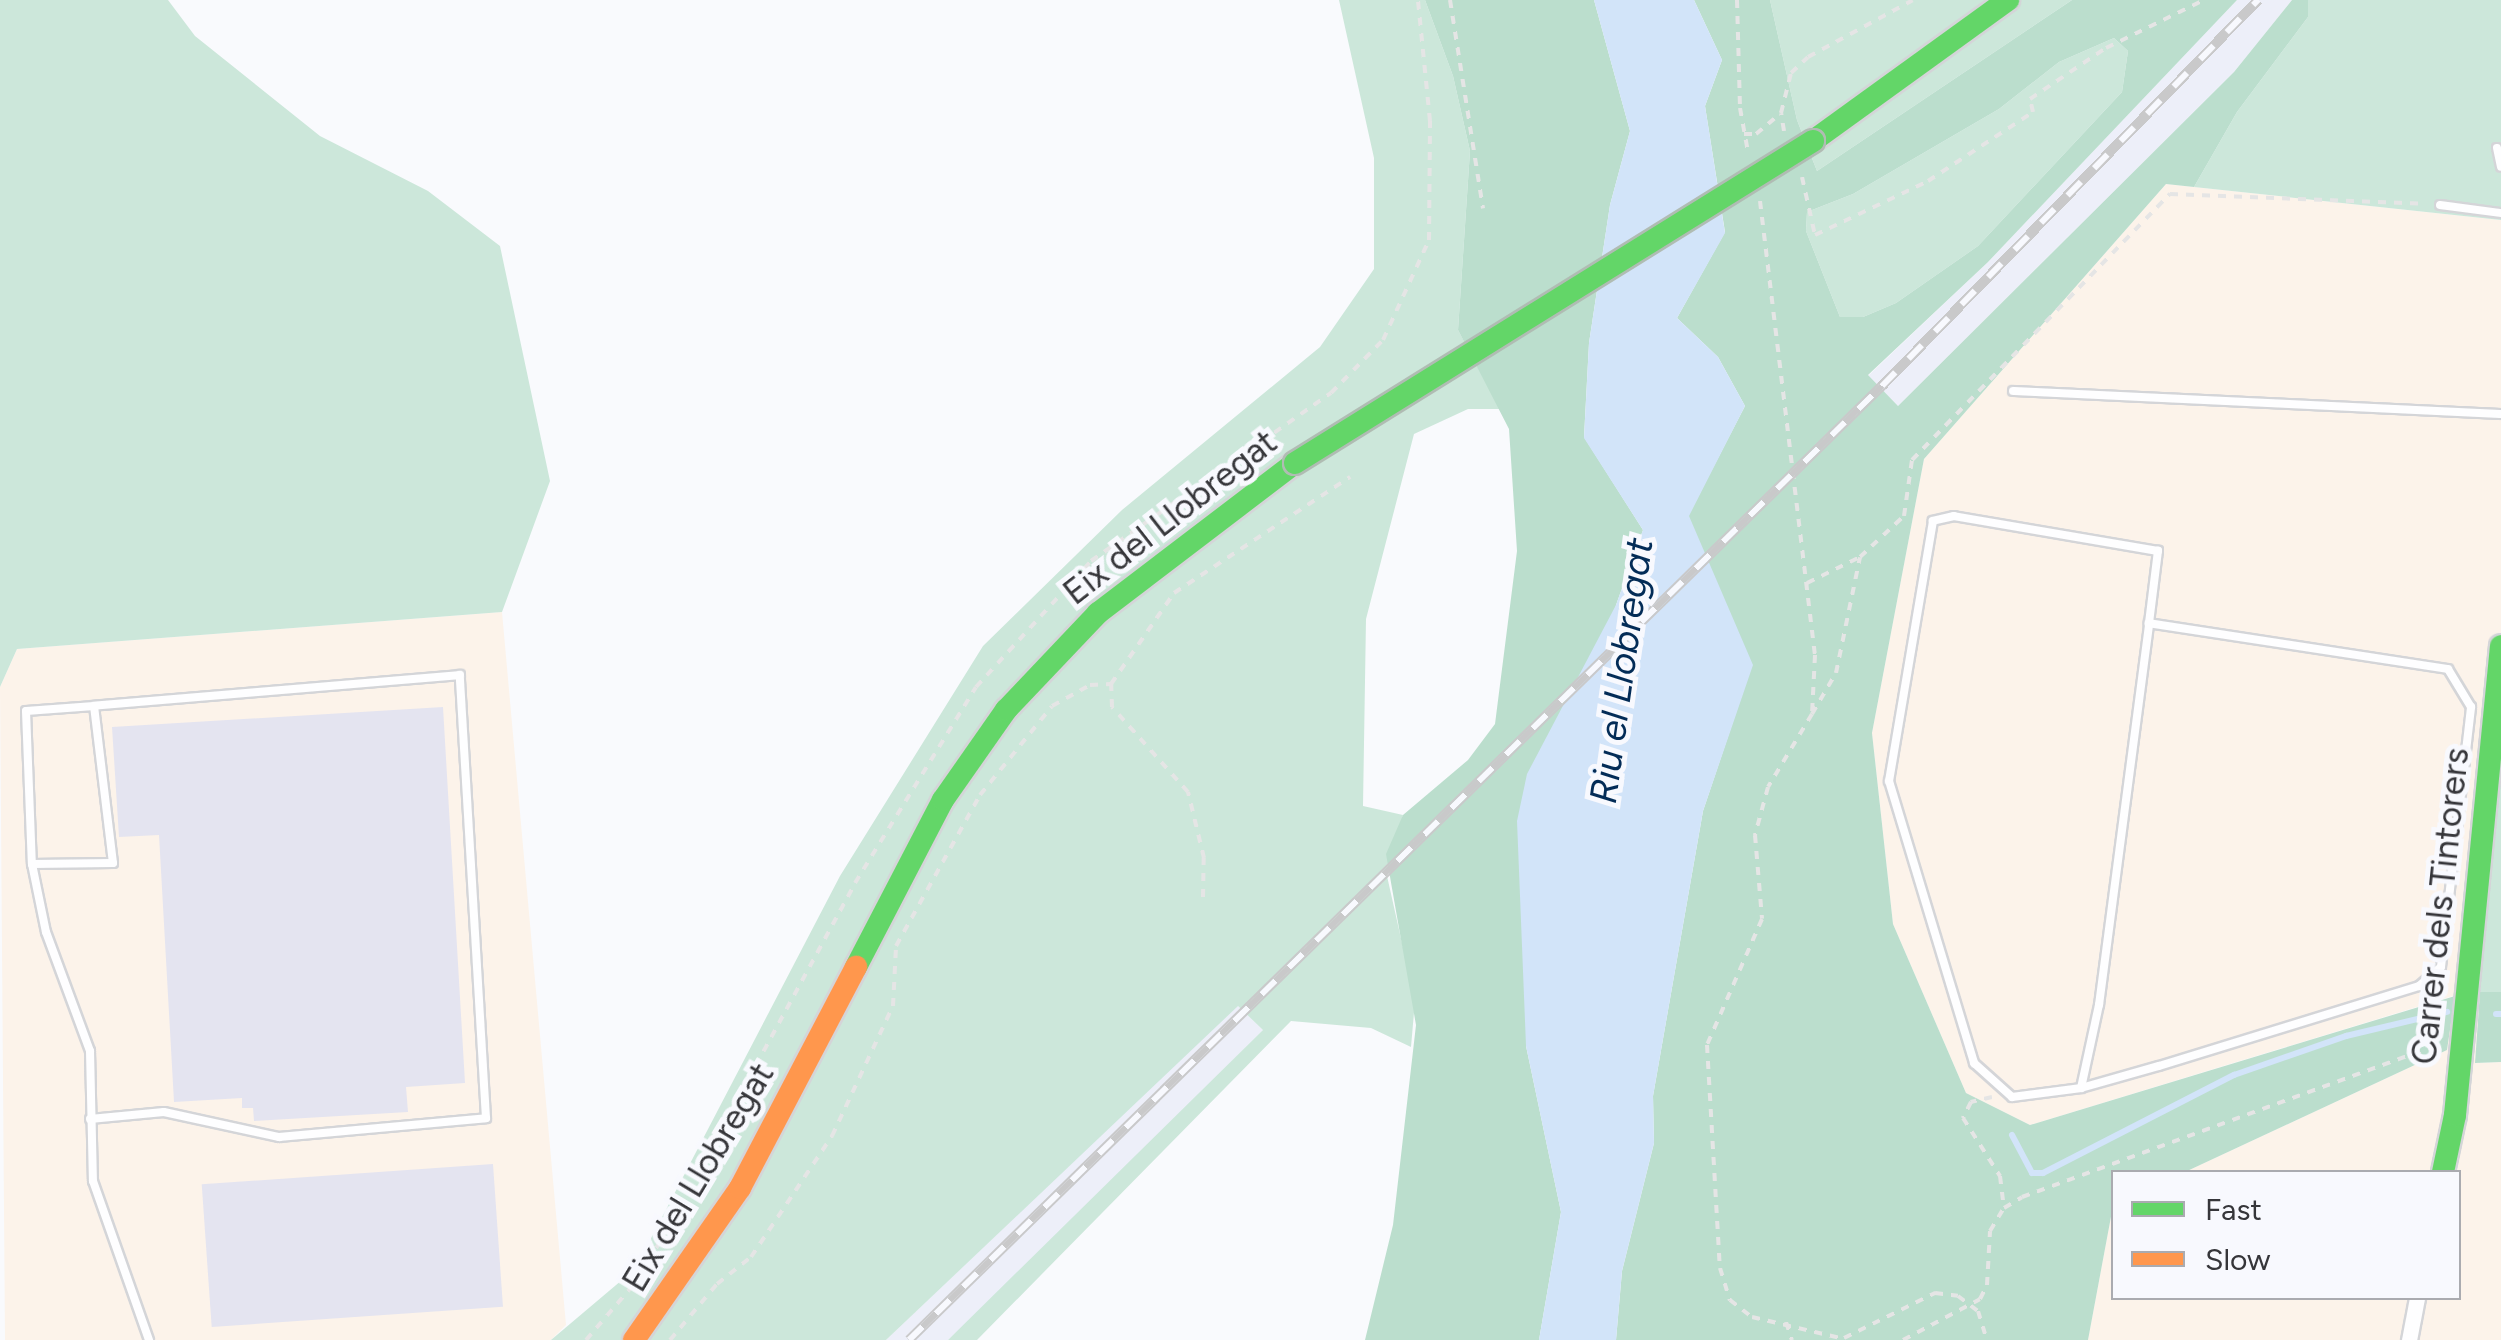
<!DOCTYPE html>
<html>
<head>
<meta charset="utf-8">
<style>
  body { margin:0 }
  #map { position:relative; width:2501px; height:1340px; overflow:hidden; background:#f9fafd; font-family:Figtree,sans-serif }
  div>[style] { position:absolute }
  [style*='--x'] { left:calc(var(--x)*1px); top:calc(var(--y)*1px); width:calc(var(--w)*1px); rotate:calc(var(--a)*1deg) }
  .built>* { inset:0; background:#edeff9 }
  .industrial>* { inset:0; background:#fcf3ea }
  .green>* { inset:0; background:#cce7da }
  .forest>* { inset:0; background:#bbdecd }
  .water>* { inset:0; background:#d2e4f9 }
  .stream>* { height:6px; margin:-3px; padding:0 3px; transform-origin:3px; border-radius:3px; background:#d2e4f9 }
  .building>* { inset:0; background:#e4e4f0; transform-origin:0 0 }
  .path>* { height:4px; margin-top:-2px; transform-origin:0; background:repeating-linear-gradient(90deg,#e5e5e5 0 8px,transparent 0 16px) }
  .roads { filter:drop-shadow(2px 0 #d4d5d8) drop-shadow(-2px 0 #d4d5d8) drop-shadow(0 2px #d4d5d8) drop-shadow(0 -2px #d4d5d8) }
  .lane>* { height:8px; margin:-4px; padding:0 4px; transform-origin:4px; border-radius:4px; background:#fefeff }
  .street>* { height:15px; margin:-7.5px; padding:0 7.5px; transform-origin:7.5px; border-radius:7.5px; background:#fefeff }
  .fast>* { height:22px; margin:-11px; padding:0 11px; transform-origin:11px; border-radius:11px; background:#63d668 }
  .slow>* { height:22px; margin:-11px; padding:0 11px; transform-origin:11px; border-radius:11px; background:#ff974d }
  .rail>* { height:10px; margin-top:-5px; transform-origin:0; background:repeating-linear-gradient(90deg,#f8f9fe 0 19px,#c9c9ca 0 38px); box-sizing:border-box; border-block:2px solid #c9c9ca }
  .bridges { filter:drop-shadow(2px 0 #b0bcb3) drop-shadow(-2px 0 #b0bcb3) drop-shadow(0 2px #b0bcb3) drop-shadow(0 -2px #b0bcb3) }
  .fast-bridge>* { height:22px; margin:-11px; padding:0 11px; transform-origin:11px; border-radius:11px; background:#63d668 }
  span { translate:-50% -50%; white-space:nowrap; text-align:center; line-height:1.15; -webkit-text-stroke:10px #f8f9fe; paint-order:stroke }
  .street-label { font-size:35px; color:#36363a }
  .water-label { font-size:38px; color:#032c57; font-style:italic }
  .legend { position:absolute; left:2111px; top:1170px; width:350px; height:130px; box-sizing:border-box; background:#f8f9fe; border:2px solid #aaabb0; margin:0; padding:12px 18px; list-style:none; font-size:30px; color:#36363a }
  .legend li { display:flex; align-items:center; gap:20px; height:50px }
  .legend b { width:50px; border:2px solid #aaabb0 }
</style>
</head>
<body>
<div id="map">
  <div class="built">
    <div style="clip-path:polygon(2237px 0,2292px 0,2234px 72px,1898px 406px,1868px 376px,1988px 262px)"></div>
    <div style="clip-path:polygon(1237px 1005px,1263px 1030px,1029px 1265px,948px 1340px,886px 1340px)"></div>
  </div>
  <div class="industrial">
    <div style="clip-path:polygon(2166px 184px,2501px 220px,2501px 757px,2475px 1063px,2501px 1062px,2501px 1340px,2088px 1340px,2113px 1206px,2114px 1298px,2458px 1298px,2458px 1172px,2185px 1172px,2447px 1050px,2453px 996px,2030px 1125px,1966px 1093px,1893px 924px,1872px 733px,1924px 459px)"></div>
    <div style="clip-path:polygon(502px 612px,566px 1325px,551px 1340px,5px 1340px,0 687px,17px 649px)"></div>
  </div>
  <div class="green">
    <div style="clip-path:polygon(0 0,168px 0,195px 36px,320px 136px,428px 191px,500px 246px,550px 481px,502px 612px,17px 649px,0 687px)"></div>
    <div style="clip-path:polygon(1339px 0,1425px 0,1453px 76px,1470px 151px,1458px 330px,1500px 409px,1468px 409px,1414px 434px,1366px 619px,1363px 806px,1403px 815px,1387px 876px,1415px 1001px,1411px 1047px,1371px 1028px,1291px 1021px,977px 1340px,948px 1340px,1263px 1030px,1238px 1006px,886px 1340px,551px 1340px,635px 1269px,840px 876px,983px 646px,1122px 510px,1320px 347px,1374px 269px,1374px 158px)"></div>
    <div style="clip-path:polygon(1770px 0,2072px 0,1817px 171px,1797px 120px)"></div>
    <div style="clip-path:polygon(2308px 0,2501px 0,2501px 220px,2194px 187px,2237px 112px,2308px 17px)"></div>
    <div style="clip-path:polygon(2114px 38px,2128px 51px,2122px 92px,1978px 246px,1896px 303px,1863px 317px,1840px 317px,1806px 231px,1807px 212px,1853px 194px,1999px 109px,2059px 62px)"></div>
    <div style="clip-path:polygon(2501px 758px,2501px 992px,2480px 992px,2490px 847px)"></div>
  </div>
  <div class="forest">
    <div style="clip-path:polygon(1425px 0,1594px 0,1630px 131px,1610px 205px,1589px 343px,1584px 437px,1643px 530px,1616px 605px,1526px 1046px,1561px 1212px,1539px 1340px,1365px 1340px,1393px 1225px,1416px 1025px,1386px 854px,1403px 815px,1468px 760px,1495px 724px,1517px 551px,1509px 429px,1458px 330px,1470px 151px,1453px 76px)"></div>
    <div style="clip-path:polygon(evenodd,1694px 0,1770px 0,1797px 120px,1817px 171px,2072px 0,2237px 0,1988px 262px,1868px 375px,1898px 406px,2234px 72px,2292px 0,2308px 0,2308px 17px,2237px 112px,2194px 187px,2166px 184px,1924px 459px,1872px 733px,1893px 924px,1966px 1093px,2030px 1125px,2455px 996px,2447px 1050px,2185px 1172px,2114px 1172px,2113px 1206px,2088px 1340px,1616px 1340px,1622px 1271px,1654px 1143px,1653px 1096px,1703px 811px,1752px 665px,1688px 516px,1745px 406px,1718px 357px,1677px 318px,1725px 232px,1705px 106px,1722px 60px,1694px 0,2114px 38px,2128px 51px,2122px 92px,1978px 246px,1896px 303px,1863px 317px,1840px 317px,1806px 231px,1807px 212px,1853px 194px,1999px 109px,2059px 62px,2114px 38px)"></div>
    <div style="clip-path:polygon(2480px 992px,2501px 992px,2501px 1062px,2475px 1063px)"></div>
  </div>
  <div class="water">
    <div style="clip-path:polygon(1594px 0,1694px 0,1722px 60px,1705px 106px,1725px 233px,1677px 318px,1718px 357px,1745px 406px,1689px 516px,1753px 665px,1703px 811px,1653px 1096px,1654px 1143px,1622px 1271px,1616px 1340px,1539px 1340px,1561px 1212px,1526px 1046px,1517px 821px,1527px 774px,1616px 605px,1643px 530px,1584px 438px,1589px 343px,1610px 205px,1630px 131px)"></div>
  </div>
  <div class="stream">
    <div style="--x:2496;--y:1014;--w:5;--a:0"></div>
    <div style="--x:2012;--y:1135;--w:43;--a:62.2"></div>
    <div style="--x:2032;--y:1173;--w:11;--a:0"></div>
    <div style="--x:2043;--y:1173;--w:215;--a:-27.2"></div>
    <div style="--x:2234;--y:1075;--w:119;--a:-19.2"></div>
    <div style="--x:2346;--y:1036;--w:104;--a:-13.4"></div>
  </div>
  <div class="building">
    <div style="clip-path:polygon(443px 707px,465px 1083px,406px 1087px,408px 1112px,254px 1121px,253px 1108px,242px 1108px,242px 1098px,174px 1102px,159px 835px,119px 837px,112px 727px)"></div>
    <div style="left:493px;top:1164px;width:143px;height:292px;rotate:86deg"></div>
  </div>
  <div class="path">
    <div style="--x:1450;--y:0;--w:211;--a:81"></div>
    <div style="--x:1737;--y:0;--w:108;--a:88.4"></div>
    <div style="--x:1740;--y:108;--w:45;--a:79.7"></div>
    <div style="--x:1784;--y:131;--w:18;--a:-99"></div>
    <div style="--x:1781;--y:113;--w:41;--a:-76"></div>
    <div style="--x:1791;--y:73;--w:23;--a:-43"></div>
    <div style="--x:1808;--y:57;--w:119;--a:-28.5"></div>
    <div style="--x:1744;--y:134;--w:12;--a:0"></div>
    <div style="--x:1756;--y:134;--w:33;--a:-40"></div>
    <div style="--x:1802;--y:177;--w:59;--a:77.4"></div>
    <div style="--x:1815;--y:235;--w:125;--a:-25.5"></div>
    <div style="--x:1928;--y:181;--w:126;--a:-33.3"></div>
    <div style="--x:2033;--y:112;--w:13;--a:-103"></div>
    <div style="--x:2030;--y:99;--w:92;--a:-33.9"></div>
    <div style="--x:2106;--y:48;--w:109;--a:-26.1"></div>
    <div style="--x:1760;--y:201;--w:457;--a:83.1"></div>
    <div style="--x:1815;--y:655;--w:59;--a:92.9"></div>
    <div style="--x:1812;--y:714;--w:85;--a:121.1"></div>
    <div style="--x:1768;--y:787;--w:50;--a:105.2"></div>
    <div style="--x:1755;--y:835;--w:84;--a:85.2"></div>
    <div style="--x:1762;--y:919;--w:137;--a:113.6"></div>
    <div style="--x:1707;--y:1045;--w:223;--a:86.7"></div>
    <div style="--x:1720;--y:1268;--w:34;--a:73"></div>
    <div style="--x:1730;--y:1300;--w:28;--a:38"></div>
    <div style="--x:1752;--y:1317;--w:95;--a:13.4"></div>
    <div style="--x:1193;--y:508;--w:30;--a:-63"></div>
    <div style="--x:1807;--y:583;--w:59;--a:-26.1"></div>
    <div style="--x:1812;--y:714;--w:48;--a:-59.7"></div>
    <div style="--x:1836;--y:673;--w:118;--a:-78.3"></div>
    <div style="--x:1860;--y:557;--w:60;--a:-43"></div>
    <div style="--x:1904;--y:516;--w:57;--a:-81.9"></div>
    <div style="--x:1912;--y:460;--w:371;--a:-45.9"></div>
    <div style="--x:2170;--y:194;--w:255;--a:2.2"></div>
    <div style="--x:1203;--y:897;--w:39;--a:-89"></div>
    <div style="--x:1204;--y:858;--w:68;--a:-103.6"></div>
    <div style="--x:1188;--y:792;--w:114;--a:-131.8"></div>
    <div style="--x:1112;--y:707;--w:23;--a:-92"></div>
    <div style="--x:1111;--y:684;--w:111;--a:-55.3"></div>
    <div style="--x:1174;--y:593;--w:211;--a:-33.4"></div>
    <div style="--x:1992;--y:1097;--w:22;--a:167"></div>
    <div style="--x:1971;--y:1102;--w:18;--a:117"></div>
    <div style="--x:1963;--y:1118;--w:69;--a:57.5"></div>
    <div style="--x:2000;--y:1176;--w:32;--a:83"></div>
    <div style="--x:1786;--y:1322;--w:19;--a:72"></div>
    <div style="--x:1844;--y:1338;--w:102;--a:-26.3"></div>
    <div style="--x:1935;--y:1293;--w:23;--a:7"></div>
    <div style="--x:1958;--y:1296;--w:25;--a:37"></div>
    <div style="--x:1978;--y:1311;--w:30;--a:73"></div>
    <div style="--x:586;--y:1340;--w:84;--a:-49.3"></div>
    <div style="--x:641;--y:1276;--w:447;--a:-61.4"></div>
    <div style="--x:855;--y:883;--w:230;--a:-58.3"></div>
    <div style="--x:976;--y:687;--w:171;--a:-47.6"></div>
    <div style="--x:1091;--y:561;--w:293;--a:-35"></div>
    <div style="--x:1331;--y:393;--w:74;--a:-45.5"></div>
    <div style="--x:1383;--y:340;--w:110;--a:-65.3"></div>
    <div style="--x:1429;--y:240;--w:119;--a:-89.5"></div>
    <div style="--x:1430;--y:121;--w:122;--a:-95.7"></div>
    <div style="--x:670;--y:1340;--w:73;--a:-50"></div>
    <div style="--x:717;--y:1284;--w:43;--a:-38.5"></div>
    <div style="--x:751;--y:1257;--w:146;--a:-56.2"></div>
    <div style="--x:832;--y:1136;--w:144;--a:-64.9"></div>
    <div style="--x:893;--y:1006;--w:60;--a:-87.1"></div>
    <div style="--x:896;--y:946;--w:173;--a:-60.9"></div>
    <div style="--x:980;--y:795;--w:114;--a:-51"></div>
    <div style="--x:1052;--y:706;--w:43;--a:-28.9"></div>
    <div style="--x:1090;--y:685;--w:21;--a:-3"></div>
    <div style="--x:1903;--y:1340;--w:87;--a:-28"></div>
    <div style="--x:1980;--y:1299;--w:16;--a:-63"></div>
    <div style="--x:1987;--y:1285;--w:54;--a:-86.8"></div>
    <div style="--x:1990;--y:1231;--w:27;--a:-59"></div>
    <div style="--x:2004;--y:1208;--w:21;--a:-31"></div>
    <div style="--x:2022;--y:1197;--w:446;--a:-20.1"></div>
  </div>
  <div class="roads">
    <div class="lane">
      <div style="--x:2497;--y:148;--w:19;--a:78"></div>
      <div style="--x:2440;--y:205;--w:62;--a:7.5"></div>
      <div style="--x:2013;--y:391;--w:489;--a:2.7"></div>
      <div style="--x:32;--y:864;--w:81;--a:-0.7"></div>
      <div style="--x:113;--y:863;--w:158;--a:-96.9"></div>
      <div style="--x:94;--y:706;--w:68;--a:175.8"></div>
      <div style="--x:26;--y:711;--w:153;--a:87.8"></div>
      <div style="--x:32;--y:864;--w:69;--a:78.4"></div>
      <div style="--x:46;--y:932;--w:127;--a:69.7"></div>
      <div style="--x:90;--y:1051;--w:130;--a:88.7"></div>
      <div style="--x:93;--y:1181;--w:169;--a:70.6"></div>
      <div style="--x:2081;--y:1088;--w:85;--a:-77.8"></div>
      <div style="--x:2099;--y:1005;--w:385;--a:-82.5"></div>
      <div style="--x:2149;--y:623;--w:73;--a:-82.9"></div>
      <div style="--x:2158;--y:551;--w:207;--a:-170.3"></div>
      <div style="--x:1954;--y:516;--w:22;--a:167"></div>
      <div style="--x:1933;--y:521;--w:264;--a:99.6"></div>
      <div style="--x:1889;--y:781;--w:295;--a:73.2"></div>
      <div style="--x:1974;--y:1063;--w:51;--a:41.8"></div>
      <div style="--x:2012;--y:1097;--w:70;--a:-7.4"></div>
      <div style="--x:2081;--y:1088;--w:81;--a:-15.8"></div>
      <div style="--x:2159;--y:1066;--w:272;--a:-17.1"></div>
      <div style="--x:2419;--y:986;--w:29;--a:-41"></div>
      <div style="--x:2441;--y:967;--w:262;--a:-83.4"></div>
      <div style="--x:2471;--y:707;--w:44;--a:-121.2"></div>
      <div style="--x:2448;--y:669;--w:303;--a:-171.3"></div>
      <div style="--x:90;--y:1119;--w:74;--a:-5.4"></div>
      <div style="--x:164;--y:1112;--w:118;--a:12.3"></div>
      <div style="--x:279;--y:1137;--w:208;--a:-5.2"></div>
      <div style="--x:486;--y:1118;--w:444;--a:-93.4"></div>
      <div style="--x:460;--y:675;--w:367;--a:175.2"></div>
    </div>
    <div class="street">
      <div style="--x:2409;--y:1340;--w:43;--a:-79.2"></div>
    </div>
    <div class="fast">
      <div style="--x:1813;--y:141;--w:241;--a:-35.9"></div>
      <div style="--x:856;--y:967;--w:188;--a:-62.5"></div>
      <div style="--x:943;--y:800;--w:110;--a:-55"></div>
      <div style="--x:1006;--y:710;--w:134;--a:-46.5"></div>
      <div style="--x:1098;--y:613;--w:248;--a:-37.3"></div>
      <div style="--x:2443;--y:1172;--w:58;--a:-78.1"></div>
      <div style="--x:2455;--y:1115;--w:471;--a:-84.4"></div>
    </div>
    <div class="slow">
      <div style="--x:634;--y:1340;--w:185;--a:-55.1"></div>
      <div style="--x:740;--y:1188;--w:250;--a:-62.3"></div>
    </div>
  </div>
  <div class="rail">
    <div style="--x:909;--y:1340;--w:1363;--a:-44.44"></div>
    <div style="--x:1882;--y:386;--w:539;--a:-45.75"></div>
  </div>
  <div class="bridges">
    <div class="fast-bridge">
      <div style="--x:1295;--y:463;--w:610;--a:-31.87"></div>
    </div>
  </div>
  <div class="street-label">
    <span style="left:1170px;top:517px;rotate:-38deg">Eix del Llobregat</span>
    <span style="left:2440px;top:906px;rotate:-84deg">Carrer dels Tintorers</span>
    <span style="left:698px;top:1177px;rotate:-59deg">Eix del Llobregat</span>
  </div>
  <div class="water-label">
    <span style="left:1622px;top:671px;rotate:-82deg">Riu el Llobregat</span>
  </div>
  <ul class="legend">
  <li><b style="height:12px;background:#63d668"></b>Fast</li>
  <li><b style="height:12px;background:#ff974d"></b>Slow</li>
  </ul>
</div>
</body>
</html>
